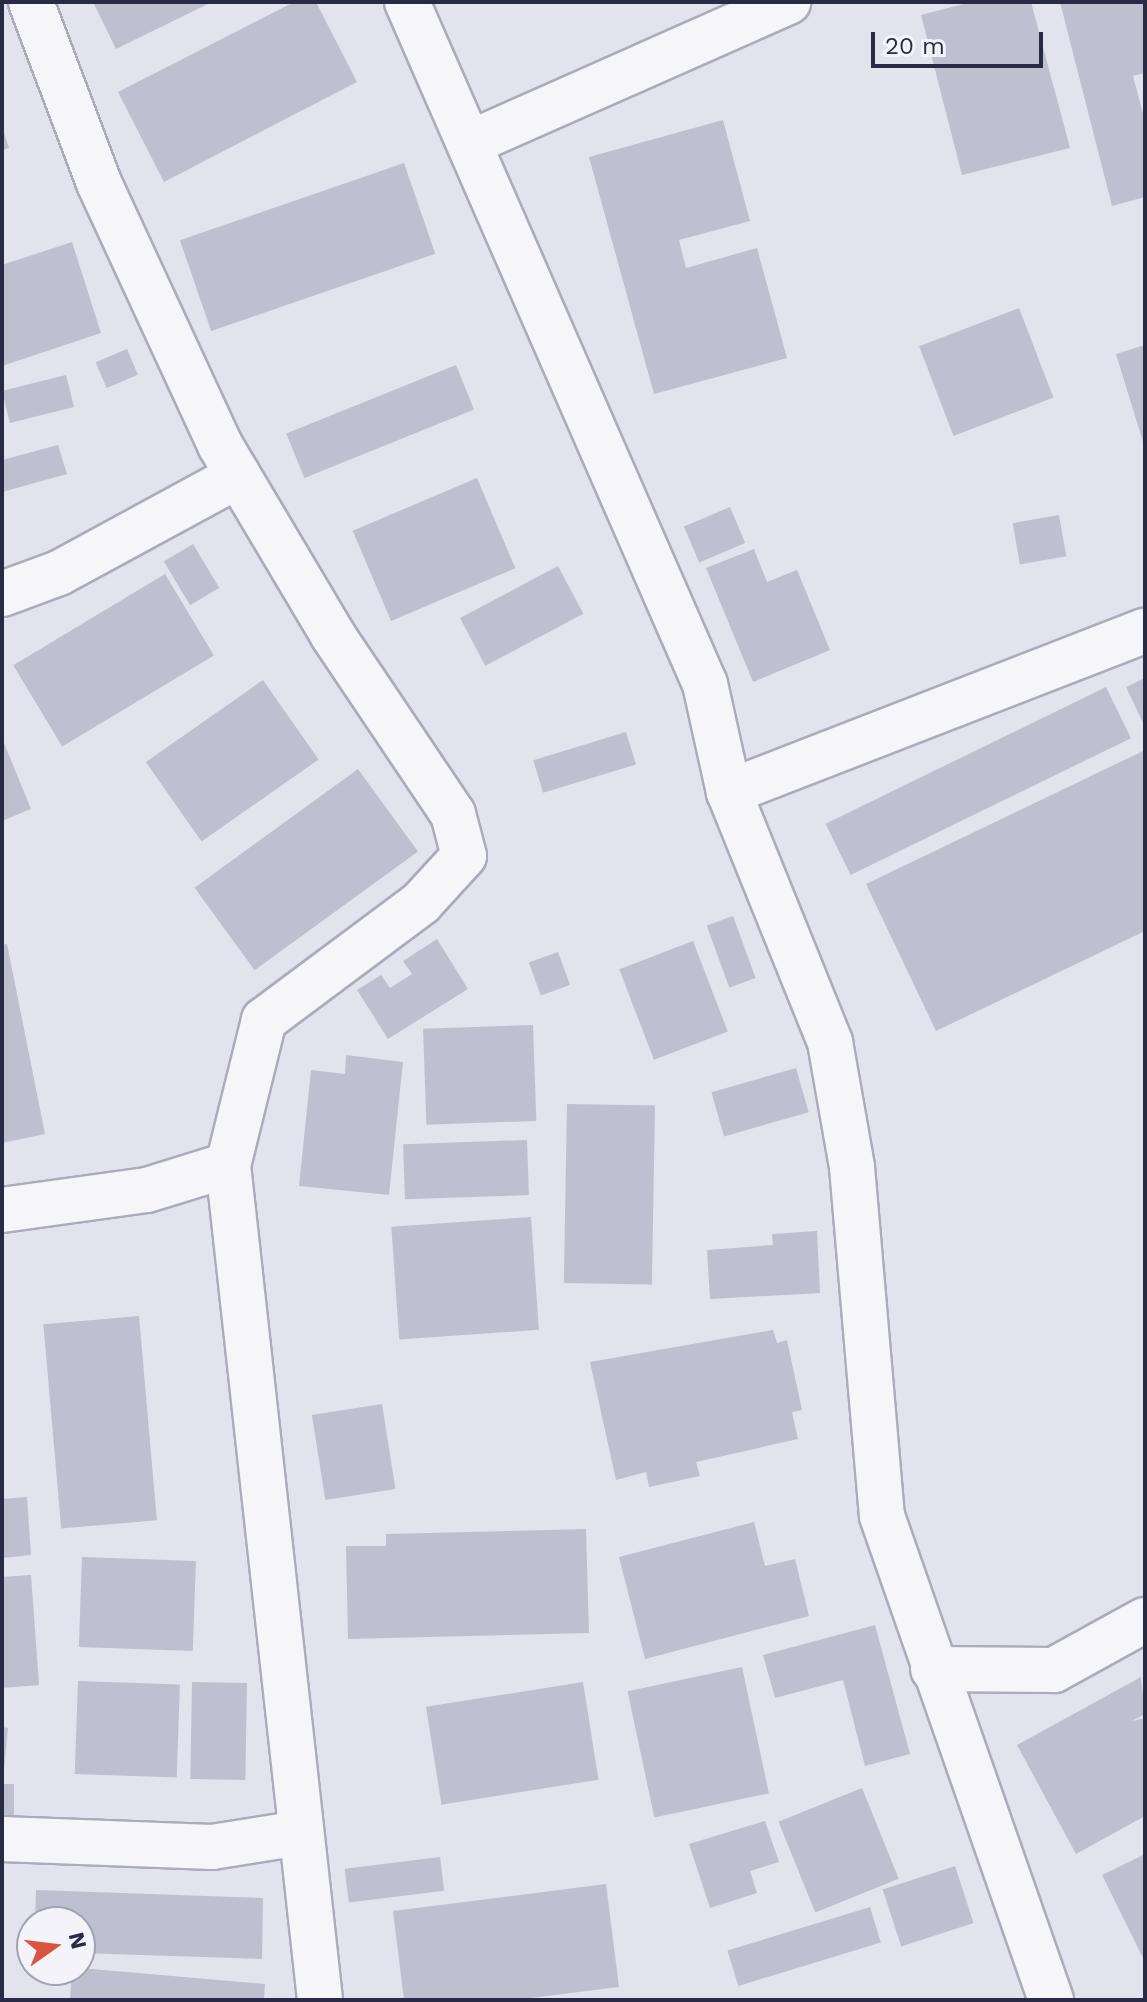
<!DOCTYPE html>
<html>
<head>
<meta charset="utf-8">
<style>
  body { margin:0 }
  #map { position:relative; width:1147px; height:2002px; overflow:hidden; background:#e2e3ec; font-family:"Work Sans",sans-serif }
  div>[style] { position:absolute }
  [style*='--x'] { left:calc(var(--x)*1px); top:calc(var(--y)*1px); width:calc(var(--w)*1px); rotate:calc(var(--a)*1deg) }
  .building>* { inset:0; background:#bfc0cf; transform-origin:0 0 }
  .roads { filter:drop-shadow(2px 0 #aaacba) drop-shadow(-2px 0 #aaacba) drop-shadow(0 2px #aaacba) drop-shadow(0 -2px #aaacba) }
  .minor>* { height:44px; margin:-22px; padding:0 22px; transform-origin:22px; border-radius:22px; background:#f6f6fa }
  span { translate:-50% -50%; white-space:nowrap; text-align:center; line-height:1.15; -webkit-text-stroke:6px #f3f3f9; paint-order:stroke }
  .frame { position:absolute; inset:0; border:4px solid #292b45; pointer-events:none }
  .north { position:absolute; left:16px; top:1906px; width:80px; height:80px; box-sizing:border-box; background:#f3f3f9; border:2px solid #a2a3b1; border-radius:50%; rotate:76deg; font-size:22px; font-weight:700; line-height:32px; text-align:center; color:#292b45 }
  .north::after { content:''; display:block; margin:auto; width:28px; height:36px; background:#d9553f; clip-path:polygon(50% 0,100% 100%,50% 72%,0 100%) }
  .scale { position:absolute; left:871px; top:32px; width:172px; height:36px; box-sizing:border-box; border:4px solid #292b45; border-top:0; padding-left:10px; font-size:24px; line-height:28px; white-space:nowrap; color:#292b45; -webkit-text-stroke:6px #f3f3f9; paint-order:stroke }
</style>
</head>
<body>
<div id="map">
  <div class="building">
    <div style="clip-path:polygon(93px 2px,212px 2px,116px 49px)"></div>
    <div style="clip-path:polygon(294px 2px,316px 2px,357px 82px,164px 182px,118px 92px)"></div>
    <div style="clip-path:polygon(971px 2px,1031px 2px,1070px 148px,962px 175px,921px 15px)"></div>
    <div style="clip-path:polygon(1060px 2px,1145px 2px,1145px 73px,1133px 76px,1145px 121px,1145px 197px,1112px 206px)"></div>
    <div style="clip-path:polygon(723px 120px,750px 221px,679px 240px,686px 268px,757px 248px,787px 358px,654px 394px,589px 157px)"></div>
    <div style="clip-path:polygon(2px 127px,9px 148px,2px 150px)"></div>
    <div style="left:404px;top:163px;width:96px;height:237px;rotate:71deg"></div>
    <div style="clip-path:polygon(72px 242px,101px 333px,2px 366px,2px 265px)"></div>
    <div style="left:1019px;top:308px;width:96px;height:107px;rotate:69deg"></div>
    <div style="clip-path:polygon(1145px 345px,1145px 445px,1144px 445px,1116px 354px)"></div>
    <div style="left:127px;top:349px;width:28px;height:34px;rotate:67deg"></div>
    <div style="left:456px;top:365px;width:48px;height:183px;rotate:68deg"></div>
    <div style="left:66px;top:375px;width:33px;height:66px;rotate:76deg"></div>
    <div style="clip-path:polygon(58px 445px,67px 474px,2px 492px,2px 460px)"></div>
    <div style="left:477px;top:478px;width:98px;height:135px;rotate:67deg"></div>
    <div style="left:730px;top:507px;width:39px;height:50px;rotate:67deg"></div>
    <div style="left:1059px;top:515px;width:42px;height:47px;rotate:80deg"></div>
    <div style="left:193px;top:544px;width:51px;height:34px;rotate:59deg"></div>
    <div style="clip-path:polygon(754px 549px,767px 582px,797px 570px,830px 650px,753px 682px,706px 568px)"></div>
    <div style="left:558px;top:566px;width:54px;height:111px;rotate:62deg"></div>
    <div style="left:165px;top:574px;width:95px;height:177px;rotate:59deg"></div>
    <div style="clip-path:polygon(1145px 678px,1145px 727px,1126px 687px)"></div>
    <div style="left:263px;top:680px;width:97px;height:143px;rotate:55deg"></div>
    <div style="left:1106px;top:687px;width:57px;height:312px;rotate:64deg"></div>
    <div style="left:626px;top:732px;width:34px;height:97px;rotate:73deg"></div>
    <div style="clip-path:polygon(2px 738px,31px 809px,2px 821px)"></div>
    <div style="clip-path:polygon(1143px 751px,1145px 931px,936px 1031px,866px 884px)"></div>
    <div style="left:358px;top:769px;width:102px;height:202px;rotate:54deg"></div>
    <div style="left:733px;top:916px;width:66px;height:28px;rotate:70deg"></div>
    <div style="clip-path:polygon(437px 939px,468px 989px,388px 1039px,357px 990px,381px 975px,390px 988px,412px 974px,403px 961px)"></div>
    <div style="left:693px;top:941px;width:97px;height:79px;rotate:69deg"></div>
    <div style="clip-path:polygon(7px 944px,45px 1134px,2px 1143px,2px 945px)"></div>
    <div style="left:558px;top:952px;width:35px;height:31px;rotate:70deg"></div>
    <div style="left:533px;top:1025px;width:96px;height:110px;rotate:88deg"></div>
    <div style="clip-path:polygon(346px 1055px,403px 1062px,389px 1195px,299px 1186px,311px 1070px,345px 1074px)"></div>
    <div style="left:796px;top:1068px;width:46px;height:88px;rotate:74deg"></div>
    <div style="left:567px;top:1104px;width:88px;height:179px;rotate:1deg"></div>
    <div style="left:527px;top:1140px;width:55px;height:124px;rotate:88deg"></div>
    <div style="left:531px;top:1217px;width:113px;height:140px;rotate:86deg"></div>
    <div style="clip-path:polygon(817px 1231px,820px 1293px,710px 1299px,707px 1250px,773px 1245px,772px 1234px)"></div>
    <div style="left:139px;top:1316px;width:205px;height:96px;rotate:85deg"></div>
    <div style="clip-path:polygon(773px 1330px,777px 1343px,787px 1340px,802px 1410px,792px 1412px,798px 1439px,696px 1462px,700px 1476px,649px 1487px,646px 1472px,616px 1480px,590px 1362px)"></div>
    <div style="left:382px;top:1404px;width:86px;height:71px;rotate:81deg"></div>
    <div style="clip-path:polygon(27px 1497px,31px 1555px,2px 1558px,2px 1499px)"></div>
    <div style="clip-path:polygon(754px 1522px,765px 1566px,795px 1559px,809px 1616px,645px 1659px,619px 1557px)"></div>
    <div style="clip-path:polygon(586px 1529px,589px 1633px,348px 1639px,346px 1546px,386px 1546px,386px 1534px)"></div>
    <div style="left:82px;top:1557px;width:114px;height:90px;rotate:2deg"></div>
    <div style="clip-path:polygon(31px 1575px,39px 1685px,2px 1688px,2px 1577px)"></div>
    <div style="clip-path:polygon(875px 1625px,910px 1754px,865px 1766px,843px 1680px,775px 1698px,763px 1655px)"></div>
    <div style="left:742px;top:1667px;width:129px;height:117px;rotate:78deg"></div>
    <div style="clip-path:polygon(1141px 1677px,1145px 1714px,1132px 1721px,1145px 1718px,1145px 1816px,1076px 1854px,1017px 1745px)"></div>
    <div style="left:78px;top:1681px;width:102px;height:93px;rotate:2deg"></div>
    <div style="left:192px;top:1682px;width:55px;height:97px;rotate:1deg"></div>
    <div style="left:583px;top:1682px;width:99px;height:159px;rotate:81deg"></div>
    <div style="clip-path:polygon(2px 1727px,8px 1728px,4px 1768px,2px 1768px)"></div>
    <div style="left:2px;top:1784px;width:12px;height:38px"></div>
    <div style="left:862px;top:1788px;width:98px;height:90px;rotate:68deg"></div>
    <div style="clip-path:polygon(765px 1821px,779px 1862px,750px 1871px,757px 1893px,710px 1908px,689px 1844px)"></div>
    <div style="clip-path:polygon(1145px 1854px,1145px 1962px,1102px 1875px)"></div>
    <div style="left:440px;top:1857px;width:34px;height:96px;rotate:83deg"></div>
    <div style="left:955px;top:1866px;width:60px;height:76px;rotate:72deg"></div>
    <div style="clip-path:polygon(606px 1884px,619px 1987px,515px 2000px,404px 2000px,393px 1911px)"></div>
    <div style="clip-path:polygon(36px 1890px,263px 1898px,262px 1959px,80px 1953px,80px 1922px,35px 1922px)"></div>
    <div style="left:870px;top:1907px;width:37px;height:149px;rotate:73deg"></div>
    <div style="clip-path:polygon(80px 1968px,265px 1984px,264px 2000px,70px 2000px,72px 1970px)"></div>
  </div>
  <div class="roads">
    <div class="minor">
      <div style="--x:31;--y:2;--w:193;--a:69.4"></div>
      <div style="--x:99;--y:183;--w:289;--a:65.2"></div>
      <div style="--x:220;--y:445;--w:220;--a:59.3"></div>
      <div style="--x:332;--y:634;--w:217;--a:56.1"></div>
      <div style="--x:453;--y:814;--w:43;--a:75.3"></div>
      <div style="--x:464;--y:856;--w:64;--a:132.5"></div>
      <div style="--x:421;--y:903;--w:196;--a:143.3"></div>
      <div style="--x:264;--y:1020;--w:149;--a:103.9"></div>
      <div style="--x:228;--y:1165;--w:840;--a:83.71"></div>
      <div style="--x:407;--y:2;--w:744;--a:66.4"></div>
      <div style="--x:705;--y:684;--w:111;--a:77.5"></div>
      <div style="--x:729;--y:792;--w:270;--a:68"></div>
      <div style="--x:830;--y:1042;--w:127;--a:80"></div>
      <div style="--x:852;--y:1167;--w:350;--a:85.1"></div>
      <div style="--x:882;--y:1516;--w:513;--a:70.75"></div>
      <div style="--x:472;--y:142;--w:346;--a:-23.9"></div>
      <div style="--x:2;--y:594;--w:61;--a:-20.2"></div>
      <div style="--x:59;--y:573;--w:204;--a:-28.5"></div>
      <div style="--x:729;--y:792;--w:446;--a:-21.2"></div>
      <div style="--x:2;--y:1210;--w:146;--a:-7.9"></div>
      <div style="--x:147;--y:1190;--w:85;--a:-17.2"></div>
      <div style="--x:933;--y:1669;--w:121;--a:0.5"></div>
      <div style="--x:1054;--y:1670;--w:104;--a:-28.8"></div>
      <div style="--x:2;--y:1839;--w:210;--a:2.2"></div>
      <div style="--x:212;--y:1847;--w:89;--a:-9"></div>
    </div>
  </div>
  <div class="frame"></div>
  <div class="north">N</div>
  <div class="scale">20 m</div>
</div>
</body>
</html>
